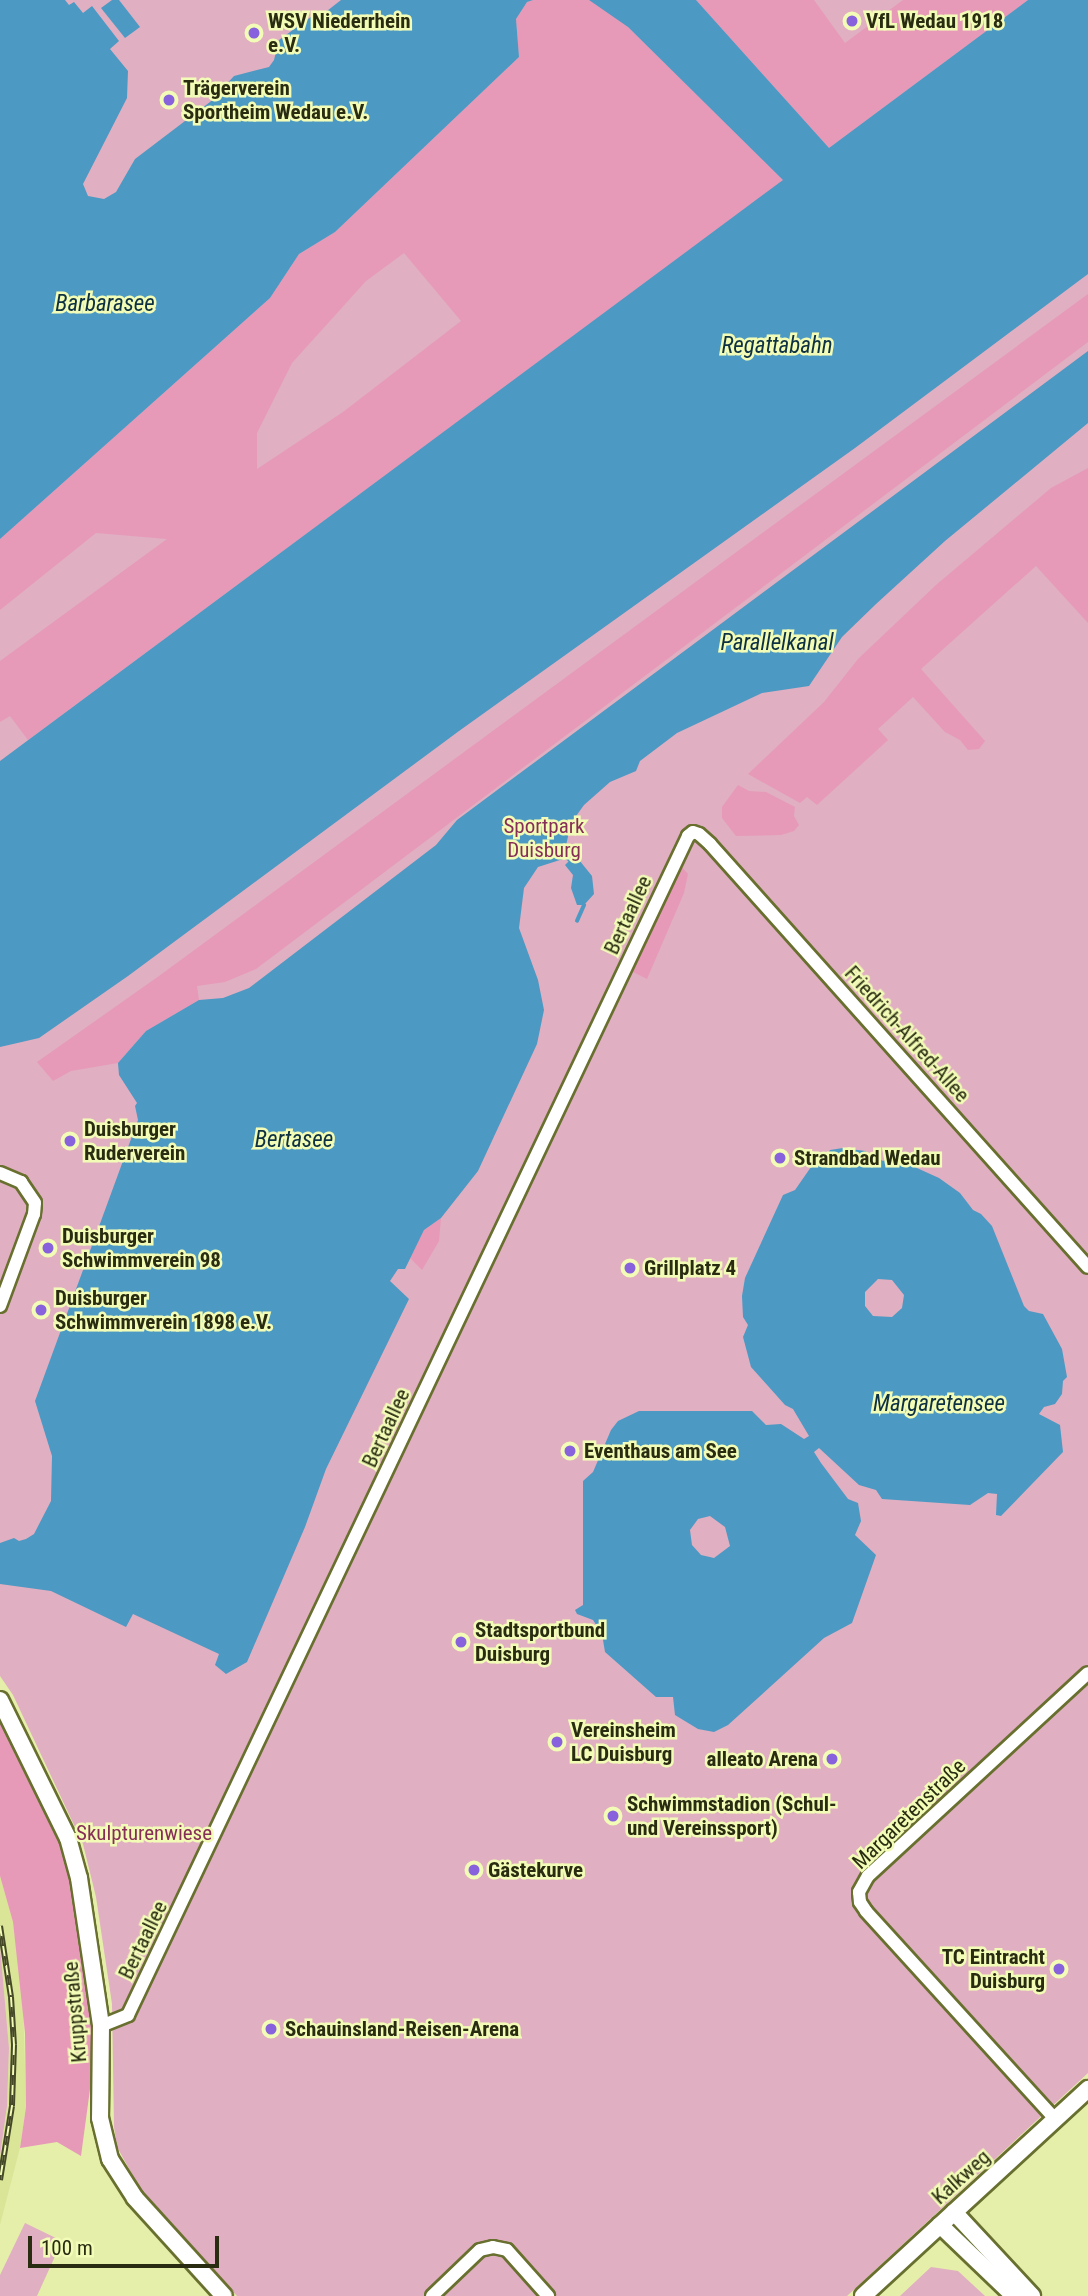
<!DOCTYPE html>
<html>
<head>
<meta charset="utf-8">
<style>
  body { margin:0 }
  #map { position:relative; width:1088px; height:2296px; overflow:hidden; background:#e5efaa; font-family:"Roboto Condensed",sans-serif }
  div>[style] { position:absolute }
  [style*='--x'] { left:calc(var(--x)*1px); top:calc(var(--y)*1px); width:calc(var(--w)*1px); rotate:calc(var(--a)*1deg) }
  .built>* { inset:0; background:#dbe598 }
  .green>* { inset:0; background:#e0afc1 }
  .forest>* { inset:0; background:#e69ab8 }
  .water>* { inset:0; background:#4c99c3 }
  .stream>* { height:3.5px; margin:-1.75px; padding:0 1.75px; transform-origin:1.75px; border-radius:1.75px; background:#4c99c3 }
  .roads { filter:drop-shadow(2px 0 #69702f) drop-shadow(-2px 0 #69702f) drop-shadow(0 2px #69702f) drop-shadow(0 -2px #69702f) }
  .minor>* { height:12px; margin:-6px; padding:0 6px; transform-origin:6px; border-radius:6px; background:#fff }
  .tertiary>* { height:16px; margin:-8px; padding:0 8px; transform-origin:8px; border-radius:8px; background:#fff }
  .rail>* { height:6px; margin-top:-3px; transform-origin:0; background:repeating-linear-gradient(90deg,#f2fcb6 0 10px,#454928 0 20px); box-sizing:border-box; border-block:2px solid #454928 }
  .dots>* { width:19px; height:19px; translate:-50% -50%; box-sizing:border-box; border:4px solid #f2fcb6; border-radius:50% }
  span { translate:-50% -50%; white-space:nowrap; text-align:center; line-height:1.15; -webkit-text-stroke:5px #f2fcb6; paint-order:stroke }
  .poi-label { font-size:21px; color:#292c11; font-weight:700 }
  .left { translate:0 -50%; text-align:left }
  .right { translate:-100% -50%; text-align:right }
  .park-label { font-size:21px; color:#872e58 }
  .street-label { font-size:21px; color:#292c11 }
  .water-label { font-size:23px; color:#0d3042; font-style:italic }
  .scale { position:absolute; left:28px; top:2236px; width:191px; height:32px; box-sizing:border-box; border:4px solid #292c11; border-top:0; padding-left:9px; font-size:21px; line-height:24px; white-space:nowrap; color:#292c11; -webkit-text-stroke:5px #f2fcb6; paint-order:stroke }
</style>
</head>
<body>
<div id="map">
  <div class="built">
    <div style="clip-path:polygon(0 1876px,13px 1921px,23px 1994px,26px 2107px,20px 2148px,0 2225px,0 2156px,7px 2106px,9px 2048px,0 1946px)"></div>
  </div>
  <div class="green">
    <div style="clip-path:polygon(0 0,1088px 0,1088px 2073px,847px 2296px,237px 2296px,142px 2192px,117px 2147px,114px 2127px,112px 2004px,96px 1897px,83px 1844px,13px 1695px,0 1676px)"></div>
    <div style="clip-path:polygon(0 1946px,9px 2048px,7px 2106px,0 2156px)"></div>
    <div style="clip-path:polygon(25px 2223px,62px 2241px,37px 2296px,0 2296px,0 2275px)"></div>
    <div style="clip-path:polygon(931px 2267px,958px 2271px,985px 2296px,900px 2296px)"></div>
  </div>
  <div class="forest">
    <div style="clip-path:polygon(evenodd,533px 0,589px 0,603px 6px,628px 27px,784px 180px,28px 740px,10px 716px,0 722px,0 661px,167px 539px,96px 533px,0 610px,0 539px,270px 298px,299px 254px,335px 232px,519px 57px,516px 19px,527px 2px,533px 0,404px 253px,461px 321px,343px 412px,257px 469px,257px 433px,292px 363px,366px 281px,404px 253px)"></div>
    <div style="clip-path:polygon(696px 0,814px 0,845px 43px,903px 0,1028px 0,829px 148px)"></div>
    <div style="clip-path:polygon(1088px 294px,1088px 342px,256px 969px,225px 982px,197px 986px,199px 1000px,146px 1031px,118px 1063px,71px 1071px,53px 1081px,37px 1062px,159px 976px)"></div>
    <div style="clip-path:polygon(1088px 468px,1088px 623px,1036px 566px,921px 669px,985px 741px,979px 749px,968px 750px,960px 740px,945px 732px,913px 697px,878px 729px,888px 740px,817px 805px,807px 797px,800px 803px,748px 774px,824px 702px,858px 659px,936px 585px,1051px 488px)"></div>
    <div style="clip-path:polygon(738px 785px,749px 791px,766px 792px,795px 807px,794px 816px,799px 825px,794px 831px,781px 835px,736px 836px,722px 818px,722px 807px)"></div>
    <div style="clip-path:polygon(679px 864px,688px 874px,684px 893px,647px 979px,629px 970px)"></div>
    <div style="clip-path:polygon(441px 1218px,439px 1241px,422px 1270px,410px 1258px,424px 1230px)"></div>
    <div style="clip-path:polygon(0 1713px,61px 1841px,73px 1879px,92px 2005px,93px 2067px,81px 2156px,57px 2142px,20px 2148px,26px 2107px,25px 2033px,13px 1922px,0 1876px)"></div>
  </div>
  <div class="water">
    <div style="clip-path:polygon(0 0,65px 0,69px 5px,74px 2px,83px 13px,92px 6px,119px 41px,110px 49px,128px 71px,127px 98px,83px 184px,88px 196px,104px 199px,116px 192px,135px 159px,210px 102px,234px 76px,269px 67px,274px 60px,279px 40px,315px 14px,318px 18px,341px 0,533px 0,527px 2px,516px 19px,519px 57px,335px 232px,299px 254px,270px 298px,0 539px)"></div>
    <div style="clip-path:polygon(112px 0,119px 0,140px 27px,125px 38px,101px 8px)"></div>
    <div style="clip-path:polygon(589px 0,696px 0,829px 148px,1028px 0,1088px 0,1088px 274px,855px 448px,459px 731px,128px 976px,39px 1038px,0 1047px,0 761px,783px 180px,628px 27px)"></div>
    <div style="clip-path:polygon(1088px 351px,1088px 423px,945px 541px,876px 604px,842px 637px,809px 686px,762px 693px,677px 733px,640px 761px,636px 771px,610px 782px,584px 805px,571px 823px,563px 859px,538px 867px,524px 888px,519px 928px,538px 980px,544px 1010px,537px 1044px,478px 1171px,441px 1218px,424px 1230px,405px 1269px,398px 1269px,390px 1281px,409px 1299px,326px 1469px,305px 1527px,247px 1662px,226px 1674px,215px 1665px,219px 1654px,133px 1614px,126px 1627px,51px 1591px,0 1584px,0 1543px,14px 1538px,19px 1541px,26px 1539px,34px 1534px,51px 1501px,52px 1456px,35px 1401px,138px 1120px,135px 1106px,137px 1103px,119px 1075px,118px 1063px,146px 1031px,199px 1000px,223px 998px,249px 988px,436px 845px,457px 820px)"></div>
    <div style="clip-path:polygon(575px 855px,592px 876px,594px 894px,584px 905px,577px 905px,571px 888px,573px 875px,565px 865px)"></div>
    <div style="clip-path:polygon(evenodd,843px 1148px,865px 1151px,883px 1161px,887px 1159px,908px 1164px,939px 1178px,960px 1193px,973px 1210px,981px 1214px,992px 1226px,1024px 1306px,1029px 1311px,1043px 1314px,1062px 1349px,1067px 1377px,1063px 1381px,1062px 1394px,1055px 1404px,1044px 1407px,1039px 1414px,1060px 1425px,1063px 1452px,1001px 1516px,996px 1515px,997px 1494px,988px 1493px,970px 1505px,882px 1499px,876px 1490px,859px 1485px,819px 1448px,814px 1452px,821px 1463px,848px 1499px,858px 1503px,861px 1521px,855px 1535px,876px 1555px,852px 1623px,824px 1638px,728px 1725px,714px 1732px,698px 1729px,675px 1715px,673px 1697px,656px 1697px,605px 1652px,602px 1634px,593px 1620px,577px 1614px,575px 1610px,583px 1605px,583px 1481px,593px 1472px,611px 1430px,618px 1421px,639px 1411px,752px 1411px,766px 1425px,781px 1424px,804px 1439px,809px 1436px,793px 1409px,785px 1405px,751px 1367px,743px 1337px,748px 1325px,743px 1317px,742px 1296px,745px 1278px,783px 1195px,795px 1190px,811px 1167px,824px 1159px,830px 1150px,843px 1148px,878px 1279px,892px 1280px,904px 1295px,902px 1308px,892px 1317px,873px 1316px,865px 1306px,865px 1292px,878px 1279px,843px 1148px,710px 1516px,725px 1527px,730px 1546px,714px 1558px,701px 1555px,692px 1545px,690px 1530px,698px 1519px,710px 1516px)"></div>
  </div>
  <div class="stream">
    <div style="--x:564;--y:854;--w:8;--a:45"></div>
    <div style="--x:577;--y:921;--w:17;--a:-66"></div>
  </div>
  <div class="roads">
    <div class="minor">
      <div style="--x:0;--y:1173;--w:23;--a:23"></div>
      <div style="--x:21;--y:1182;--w:25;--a:56"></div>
      <div style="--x:35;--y:1203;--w:11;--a:95"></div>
      <div style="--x:34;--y:1214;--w:98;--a:110.3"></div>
      <div style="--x:101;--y:2026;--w:29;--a:-22"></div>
      <div style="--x:128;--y:2015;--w:1305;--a:-64.59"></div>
      <div style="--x:688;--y:836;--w:6;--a:-39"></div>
      <div style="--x:693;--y:832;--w:6;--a:18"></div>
      <div style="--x:699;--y:834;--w:15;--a:42"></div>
      <div style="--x:710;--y:844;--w:567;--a:48.22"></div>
      <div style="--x:1056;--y:2120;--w:282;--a:-132.3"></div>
      <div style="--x:866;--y:1911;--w:11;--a:-124"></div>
      <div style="--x:860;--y:1902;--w:10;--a:-96"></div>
      <div style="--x:859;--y:1892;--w:18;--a:-61"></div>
      <div style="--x:868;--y:1876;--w:299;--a:-42.7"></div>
      <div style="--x:432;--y:2296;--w:66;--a:-43.8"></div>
      <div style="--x:480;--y:2250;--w:13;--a:-13"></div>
      <div style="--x:493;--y:2247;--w:14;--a:12"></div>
      <div style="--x:507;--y:2250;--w:62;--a:48.3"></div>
    </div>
    <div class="tertiary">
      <div style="--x:0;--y:1700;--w:154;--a:63.8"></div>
      <div style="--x:68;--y:1838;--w:41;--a:74.6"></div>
      <div style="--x:79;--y:1878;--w:150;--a:81.5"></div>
      <div style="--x:101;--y:2026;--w:92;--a:90.6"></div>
      <div style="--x:100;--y:2118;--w:42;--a:76.3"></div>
      <div style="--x:110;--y:2159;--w:46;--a:57.3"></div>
      <div style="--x:135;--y:2198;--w:132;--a:47.8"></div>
      <div style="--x:954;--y:2212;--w:115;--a:47.1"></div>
      <div style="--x:940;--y:2225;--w:103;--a:43.8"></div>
      <div style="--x:863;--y:2296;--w:306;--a:-42.6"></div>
    </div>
  </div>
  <div class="rail">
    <div style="--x:0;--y:1926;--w:72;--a:81.2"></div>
    <div style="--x:11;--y:1997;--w:48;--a:86.4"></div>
    <div style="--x:14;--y:2045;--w:61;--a:91.9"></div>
    <div style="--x:12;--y:2106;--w:75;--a:99.2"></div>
  </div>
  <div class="dots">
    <div style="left:852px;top:21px;background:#8862dd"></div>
    <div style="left:254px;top:33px;background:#8862dd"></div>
    <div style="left:169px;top:100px;background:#8862dd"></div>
    <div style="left:70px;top:1141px;background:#8862dd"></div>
    <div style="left:780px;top:1158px;background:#8862dd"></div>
    <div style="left:48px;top:1248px;background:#8862dd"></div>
    <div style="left:630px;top:1268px;background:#8862dd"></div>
    <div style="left:41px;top:1310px;background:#8862dd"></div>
    <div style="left:570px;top:1451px;background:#8862dd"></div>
    <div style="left:461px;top:1642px;background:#8862dd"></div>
    <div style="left:557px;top:1742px;background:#8862dd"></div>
    <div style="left:832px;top:1759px;background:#8862dd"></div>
    <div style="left:613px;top:1816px;background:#8862dd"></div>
    <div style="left:474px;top:1870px;background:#8862dd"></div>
    <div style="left:1059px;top:1969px;background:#8862dd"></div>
    <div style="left:271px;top:2029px;background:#8862dd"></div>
  </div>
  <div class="poi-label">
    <span class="left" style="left:268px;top:33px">WSV Niederrhein<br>e.V.</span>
    <span class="left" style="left:866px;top:21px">VfL Wedau 1918</span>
    <span class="left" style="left:183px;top:100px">Trägerverein<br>Sportheim Wedau e.V.</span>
    <span class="left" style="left:84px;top:1141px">Duisburger<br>Ruderverein</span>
    <span class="left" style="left:794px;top:1158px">Strandbad Wedau</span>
    <span class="left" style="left:62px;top:1248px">Duisburger<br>Schwimmverein 98</span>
    <span class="left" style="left:644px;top:1268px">Grillplatz 4</span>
    <span class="left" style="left:55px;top:1310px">Duisburger<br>Schwimmverein 1898 e.V.</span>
    <span class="left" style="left:584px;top:1451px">Eventhaus am See</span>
    <span class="left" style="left:475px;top:1642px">Stadtsportbund<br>Duisburg</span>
    <span class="left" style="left:571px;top:1742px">Vereinsheim<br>LC Duisburg</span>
    <span class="right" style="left:818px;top:1759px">alleato Arena</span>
    <span class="left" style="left:627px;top:1816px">Schwimmstadion (Schul-<br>und Vereinssport)</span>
    <span class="left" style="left:488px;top:1870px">Gästekurve</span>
    <span class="right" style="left:1045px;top:1969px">TC Eintracht<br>Duisburg</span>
    <span class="left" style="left:285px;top:2029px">Schauinsland-Reisen-Arena</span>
  </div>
  <div class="park-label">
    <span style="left:544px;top:838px">Sportpark<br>Duisburg</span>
    <span style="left:144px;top:1833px">Skulpturenwiese</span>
  </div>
  <div class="street-label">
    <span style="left:628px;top:915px;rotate:-65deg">Bertaallee</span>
    <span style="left:907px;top:1034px;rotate:48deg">Friedrich-Alfred-Allee</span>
    <span style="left:386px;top:1428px;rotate:-65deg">Bertaallee</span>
    <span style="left:909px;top:1814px;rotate:-44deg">Margaretenstraße</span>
    <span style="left:143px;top:1940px;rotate:-64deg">Bertaallee</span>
    <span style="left:75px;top:2012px;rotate:-95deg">Kruppstraße</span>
    <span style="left:961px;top:2177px;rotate:-42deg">Kalkweg</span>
  </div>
  <div class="water-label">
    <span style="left:105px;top:304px">Barbarasee</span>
    <span style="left:777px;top:346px">Regattabahn</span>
    <span style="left:777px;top:643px">Parallelkanal</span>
    <span style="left:294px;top:1140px">Bertasee</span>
    <span style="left:939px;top:1404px">Margaretensee</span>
  </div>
  <div class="scale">100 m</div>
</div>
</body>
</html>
